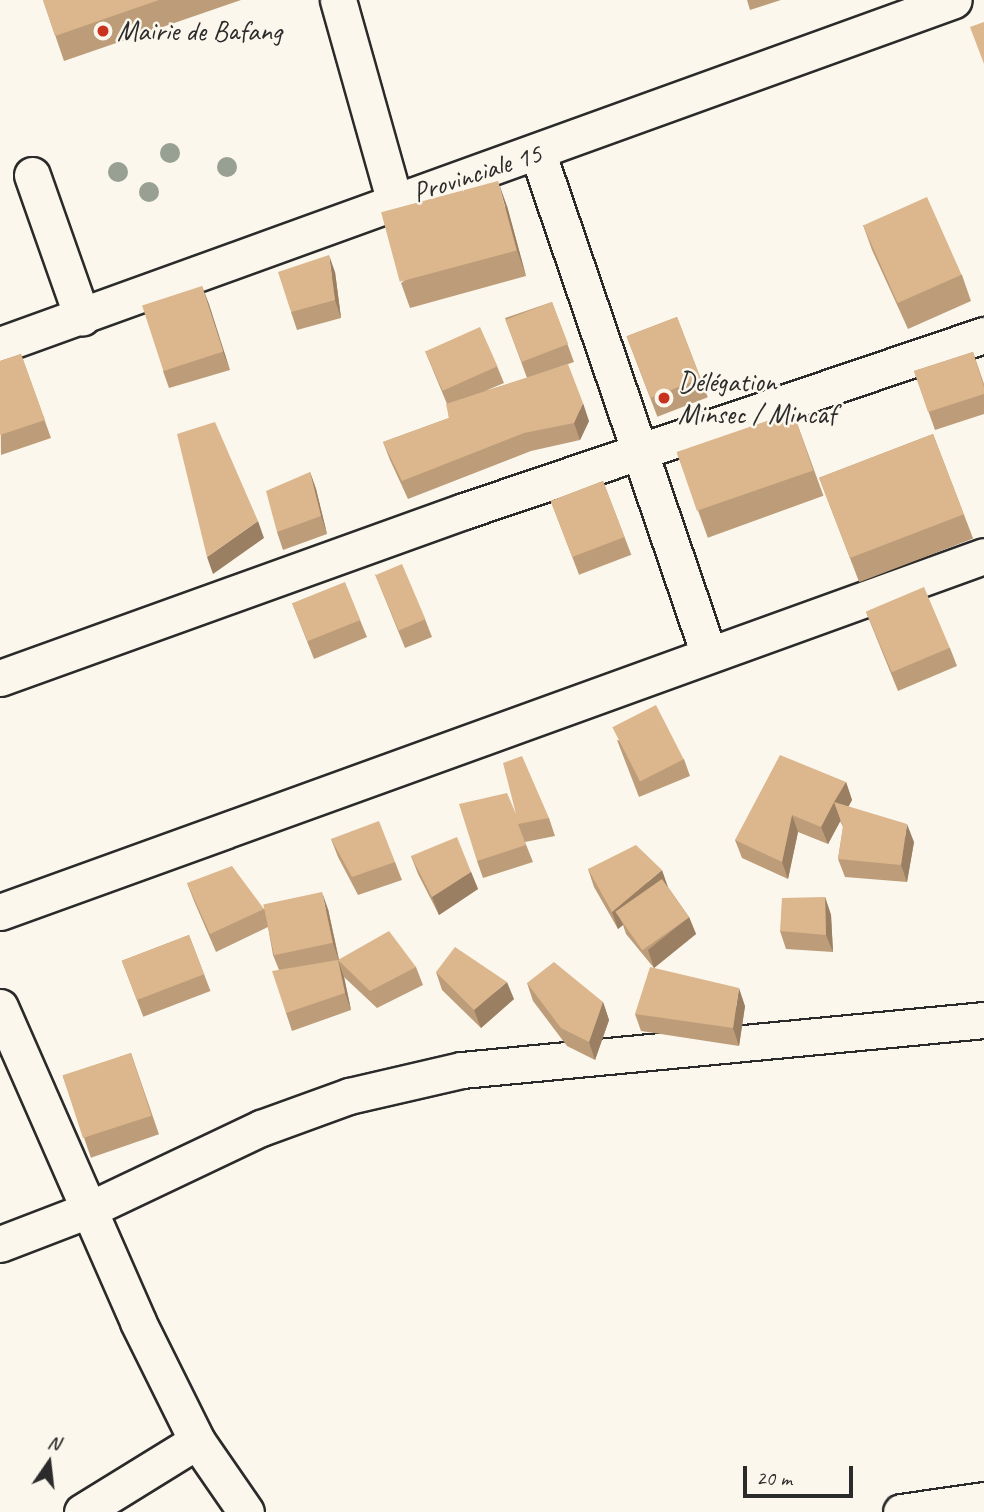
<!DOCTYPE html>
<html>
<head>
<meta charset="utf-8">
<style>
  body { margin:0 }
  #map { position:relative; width:984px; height:1512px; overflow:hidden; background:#fbf7ec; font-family:Caveat,sans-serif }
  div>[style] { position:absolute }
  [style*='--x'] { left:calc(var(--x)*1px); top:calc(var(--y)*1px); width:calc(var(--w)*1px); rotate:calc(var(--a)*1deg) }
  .roads { filter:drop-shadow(2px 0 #2b2b2b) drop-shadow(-2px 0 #2b2b2b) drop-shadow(0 2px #2b2b2b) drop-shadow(0 -2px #2b2b2b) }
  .minor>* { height:35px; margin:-17.5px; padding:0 17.5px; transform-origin:17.5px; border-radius:17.5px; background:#fbf7ec }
  .trees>* { width:20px; height:20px; margin:-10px; border-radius:50%; background:#97a093 }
  .wall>* { inset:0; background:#bd9d79; transform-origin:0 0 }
  .shaded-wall>* { inset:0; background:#9a7f63 }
  .building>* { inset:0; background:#dcb68d; transform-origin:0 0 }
  .dots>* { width:19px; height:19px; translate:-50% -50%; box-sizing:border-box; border:4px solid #fbf7ec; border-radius:50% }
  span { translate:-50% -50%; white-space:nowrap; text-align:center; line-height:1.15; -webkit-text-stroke:5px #fbf7ec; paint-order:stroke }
  .poi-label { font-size:28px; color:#2b2b2b }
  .left { translate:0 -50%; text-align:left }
  .street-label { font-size:28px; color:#2b2b2b }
  .north { position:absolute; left:14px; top:1428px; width:70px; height:70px; -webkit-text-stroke:5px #fbf7ec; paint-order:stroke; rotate:14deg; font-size:19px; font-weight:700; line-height:28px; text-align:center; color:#2b2b2b }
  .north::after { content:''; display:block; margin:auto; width:24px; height:32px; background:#2b2b2b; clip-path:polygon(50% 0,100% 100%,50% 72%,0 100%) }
  .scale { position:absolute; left:743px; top:1466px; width:110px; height:32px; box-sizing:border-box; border:4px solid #2b2b2b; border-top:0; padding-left:9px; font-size:21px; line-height:24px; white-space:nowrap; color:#2b2b2b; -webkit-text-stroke:5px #fbf7ec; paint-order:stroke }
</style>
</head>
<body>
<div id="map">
  <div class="roads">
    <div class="minor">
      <div style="--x:338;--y:0;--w:207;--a:74.3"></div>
      <div style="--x:538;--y:154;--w:529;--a:71.15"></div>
      <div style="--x:32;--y:175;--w:151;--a:70.6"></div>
      <div style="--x:0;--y:345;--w:1014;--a:-19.88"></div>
      <div style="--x:0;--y:678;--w:493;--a:-19.8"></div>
      <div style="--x:464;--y:511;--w:549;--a:-18.7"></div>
      <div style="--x:0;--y:912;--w:1046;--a:-19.89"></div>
      <div style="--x:0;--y:1007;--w:344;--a:66.3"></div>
      <div style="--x:138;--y:1322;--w:133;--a:63.6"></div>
      <div style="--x:197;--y:1441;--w:86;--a:55.4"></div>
      <div style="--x:0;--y:1244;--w:92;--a:-21"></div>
      <div style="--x:86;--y:1211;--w:194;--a:-25.4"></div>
      <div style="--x:261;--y:1128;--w:94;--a:-20"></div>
      <div style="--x:349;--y:1096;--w:116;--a:-13"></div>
      <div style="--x:462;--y:1070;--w:524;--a:-5.47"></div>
      <div style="--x:82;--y:1512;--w:135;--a:-31.7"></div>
      <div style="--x:901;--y:1512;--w:84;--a:-8.2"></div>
    </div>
  </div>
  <div class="trees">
    <div style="left:170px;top:153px"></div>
    <div style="left:227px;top:167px"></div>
    <div style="left:118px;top:172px"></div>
    <div style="left:149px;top:192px"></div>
  </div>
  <div class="wall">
    <div style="clip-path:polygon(43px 0,241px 0,64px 61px)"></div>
    <div style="clip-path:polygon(747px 0,781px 0,750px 10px)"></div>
    <div style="clip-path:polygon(507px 206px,526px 276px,410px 308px,401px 283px)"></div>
    <div style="clip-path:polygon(863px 225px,962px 275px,971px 301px,908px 329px,872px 250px)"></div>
    <div style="clip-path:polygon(335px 272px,341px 318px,297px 330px,291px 312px)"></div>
    <div style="clip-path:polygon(202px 286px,230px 370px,169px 388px,163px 371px)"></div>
    <div style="clip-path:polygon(552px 302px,574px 362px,545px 372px,589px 421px,580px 440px,531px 451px,408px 499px,390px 460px,383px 442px,449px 418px,447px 404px,425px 351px,497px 366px,504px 383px,485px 391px,527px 378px,505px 318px)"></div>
    <div style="left:677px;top:317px;width:86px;height:54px;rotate:69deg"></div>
    <div style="clip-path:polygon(973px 352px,984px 384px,984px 414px,935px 430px,914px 371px)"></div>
    <div style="clip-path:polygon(21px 354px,51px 438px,1px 455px,0 361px)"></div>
    <div style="left:793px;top:412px;width:89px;height:123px;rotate:70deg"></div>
    <div style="left:933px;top:434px;width:112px;height:122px;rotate:69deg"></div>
    <div style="clip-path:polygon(310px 472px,316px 489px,327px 534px,283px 550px,277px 532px)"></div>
    <div style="left:603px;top:481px;width:79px;height:56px;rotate:69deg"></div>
    <div style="clip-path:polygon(375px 574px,425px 619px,432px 637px,405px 648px)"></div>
    <div style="clip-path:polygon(292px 603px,360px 620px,367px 637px,314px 659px)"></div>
    <div style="clip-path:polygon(866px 612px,950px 648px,957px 666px,898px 691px)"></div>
    <div style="clip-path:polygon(617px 740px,684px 759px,690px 776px,639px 797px)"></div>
    <div style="clip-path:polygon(846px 782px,852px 800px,848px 807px,914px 842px,907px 882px,845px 877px,838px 859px,843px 827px,840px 821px,828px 844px,798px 832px,788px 879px,742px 858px,735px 840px)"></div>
    <div style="clip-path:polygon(516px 814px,549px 818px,555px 836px,525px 842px,533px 862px,483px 878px,477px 861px)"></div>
    <div style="clip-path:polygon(331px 839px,395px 862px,402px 880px,358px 895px,338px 857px)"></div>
    <div style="clip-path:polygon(411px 856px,471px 872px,478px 889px,439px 915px,418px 874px)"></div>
    <div style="clip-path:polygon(588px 869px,668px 887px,689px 917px,696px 934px,654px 968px,626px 934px,623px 925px,618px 929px,594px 887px)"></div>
    <div style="clip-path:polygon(187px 883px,264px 909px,328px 909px,339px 959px,416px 967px,423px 985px,377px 1008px,344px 977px,351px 1010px,292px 1031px,286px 1013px,279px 970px,273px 955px,268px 927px,216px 952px,194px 901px)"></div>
    <div style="clip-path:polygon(825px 897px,831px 915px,833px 952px,786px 949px,780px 931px)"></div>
    <div style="left:189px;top:935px;width:60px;height:72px;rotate:69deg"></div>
    <div style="clip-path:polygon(436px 972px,514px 999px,481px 1028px,442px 990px)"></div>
    <div style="clip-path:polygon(527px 983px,603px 1002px,609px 1020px,595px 1060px,567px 1046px,533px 1001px)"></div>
    <div style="clip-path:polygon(745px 1006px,739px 1046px,641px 1031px,635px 1014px)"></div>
    <div style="left:131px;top:1053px;width:86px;height:72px;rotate:71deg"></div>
  </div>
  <div class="shaded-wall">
    <div style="clip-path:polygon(498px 181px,507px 206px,526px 276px,517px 250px)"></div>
    <div style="clip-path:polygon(329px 255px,335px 272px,341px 318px,335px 300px)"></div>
    <div style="clip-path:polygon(202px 286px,209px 304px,230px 370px,223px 352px)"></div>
    <div style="clip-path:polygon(583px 403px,589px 421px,580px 440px,574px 423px)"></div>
    <div style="clip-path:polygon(310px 472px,316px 489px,327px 534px,321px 516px)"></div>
    <div style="clip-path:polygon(258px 521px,264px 538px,213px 574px,207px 557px)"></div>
    <div style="clip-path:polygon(846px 782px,852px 800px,841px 820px,834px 802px)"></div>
    <div style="clip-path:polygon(834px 802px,841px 820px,828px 844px,821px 827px)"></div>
    <div style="clip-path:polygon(792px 815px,798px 832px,788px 879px,782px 862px)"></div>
    <div style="clip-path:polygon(907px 824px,914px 842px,907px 882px,901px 865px)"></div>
    <div style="clip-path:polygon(662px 870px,668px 887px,619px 916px,623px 925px,618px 929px,612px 912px)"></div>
    <div style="clip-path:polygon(471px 872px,478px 889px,439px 915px,432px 897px)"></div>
    <div style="clip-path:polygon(322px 892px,328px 909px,339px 961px,333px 943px)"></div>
    <div style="clip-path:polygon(825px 897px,831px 915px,833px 952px,826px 935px)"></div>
    <div style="clip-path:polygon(689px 917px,696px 934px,654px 968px,648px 950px)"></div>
    <div style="clip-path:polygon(338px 960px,344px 977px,351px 1010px,345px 993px)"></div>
    <div style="clip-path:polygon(507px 982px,514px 999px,481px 1028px,474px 1010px)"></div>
    <div style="clip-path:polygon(739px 988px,745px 1006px,739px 1046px,733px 1028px)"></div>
    <div style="clip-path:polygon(603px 1002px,609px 1020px,595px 1060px,589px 1042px)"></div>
  </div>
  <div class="building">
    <div style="clip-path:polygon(43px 0,159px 0,55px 36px)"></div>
    <div style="clip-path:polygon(984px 22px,984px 64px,970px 27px)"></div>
    <div style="left:498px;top:181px;width:72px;height:121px;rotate:75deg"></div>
    <div style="left:927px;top:197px;width:85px;height:70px;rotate:66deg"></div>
    <div style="clip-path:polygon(329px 255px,335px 300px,291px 312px,278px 272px)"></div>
    <div style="left:202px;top:286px;width:69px;height:63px;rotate:72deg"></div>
    <div style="left:552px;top:302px;width:45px;height:50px;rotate:69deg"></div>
    <div style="left:677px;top:317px;width:66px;height:54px;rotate:69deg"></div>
    <div style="left:480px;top:327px;width:43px;height:60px;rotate:66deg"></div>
    <div style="clip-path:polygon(973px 352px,984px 387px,984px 394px,928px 412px,914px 371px)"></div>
    <div style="clip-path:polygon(21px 354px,45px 420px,0 435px,0 361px)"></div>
    <div style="clip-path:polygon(568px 364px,583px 403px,574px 423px,524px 433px,402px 481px,383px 442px,449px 418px,446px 404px)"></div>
    <div style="left:793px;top:412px;width:62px;height:123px;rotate:71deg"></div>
    <div style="clip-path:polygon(215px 422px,258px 521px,207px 557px,177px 434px)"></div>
    <div style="left:933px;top:434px;width:86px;height:122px;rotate:69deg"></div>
    <div style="clip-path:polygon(310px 472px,321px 516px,277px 532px,266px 491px)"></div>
    <div style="left:603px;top:481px;width:60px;height:56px;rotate:69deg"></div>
    <div style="left:402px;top:564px;width:60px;height:29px;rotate:67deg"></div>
    <div style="left:345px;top:582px;width:41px;height:57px;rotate:68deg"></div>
    <div style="left:924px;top:587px;width:66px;height:63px;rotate:67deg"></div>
    <div style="left:656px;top:705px;width:61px;height:49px;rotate:63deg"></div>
    <div style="clip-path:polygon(780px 755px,846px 782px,834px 802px,907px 824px,901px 865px,838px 859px,843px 827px,834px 802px,821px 827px,792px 815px,782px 862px,735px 840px)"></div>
    <div style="clip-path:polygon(522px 756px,549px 818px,518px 824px,526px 845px,477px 861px,459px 804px,507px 793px,516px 814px,503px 763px)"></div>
    <div style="clip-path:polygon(379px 821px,395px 862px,352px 877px,331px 839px)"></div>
    <div style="clip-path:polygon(457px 837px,471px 872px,432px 897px,411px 856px)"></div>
    <div style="clip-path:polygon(636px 845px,662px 870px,612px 912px,588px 869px)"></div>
    <div style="clip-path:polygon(232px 866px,264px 909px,210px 934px,187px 883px)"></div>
    <div style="left:662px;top:879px;width:47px;height:57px;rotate:55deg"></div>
    <div style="left:322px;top:892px;width:52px;height:60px;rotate:78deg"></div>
    <div style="clip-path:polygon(825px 897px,826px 935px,780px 931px,782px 898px)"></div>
    <div style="clip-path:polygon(389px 931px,416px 967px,370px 991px,338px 960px,345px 993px,286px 1013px,272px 971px,338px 960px)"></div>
    <div style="left:189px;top:935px;width:42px;height:72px;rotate:69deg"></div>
    <div style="clip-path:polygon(455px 947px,507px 982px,474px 1010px,436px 972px)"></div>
    <div style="clip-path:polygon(554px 962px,603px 1002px,589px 1042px,561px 1028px,527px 983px)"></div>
    <div style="clip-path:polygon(650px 967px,739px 988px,733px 1028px,635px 1014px)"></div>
    <div style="left:131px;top:1053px;width:66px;height:72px;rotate:72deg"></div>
  </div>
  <div class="dots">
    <div style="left:103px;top:31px;background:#c8321e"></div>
    <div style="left:664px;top:398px;background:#c8321e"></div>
  </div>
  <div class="poi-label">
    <span class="left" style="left:117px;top:31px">Mairie de Bafang</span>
    <span class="left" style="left:678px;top:398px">Délégation<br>Minsec / Mincaf</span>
  </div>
  <div class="street-label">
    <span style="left:477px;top:173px;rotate:-18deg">Provinciale 15</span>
  </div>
  <div class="north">N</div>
  <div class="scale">20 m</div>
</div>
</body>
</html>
